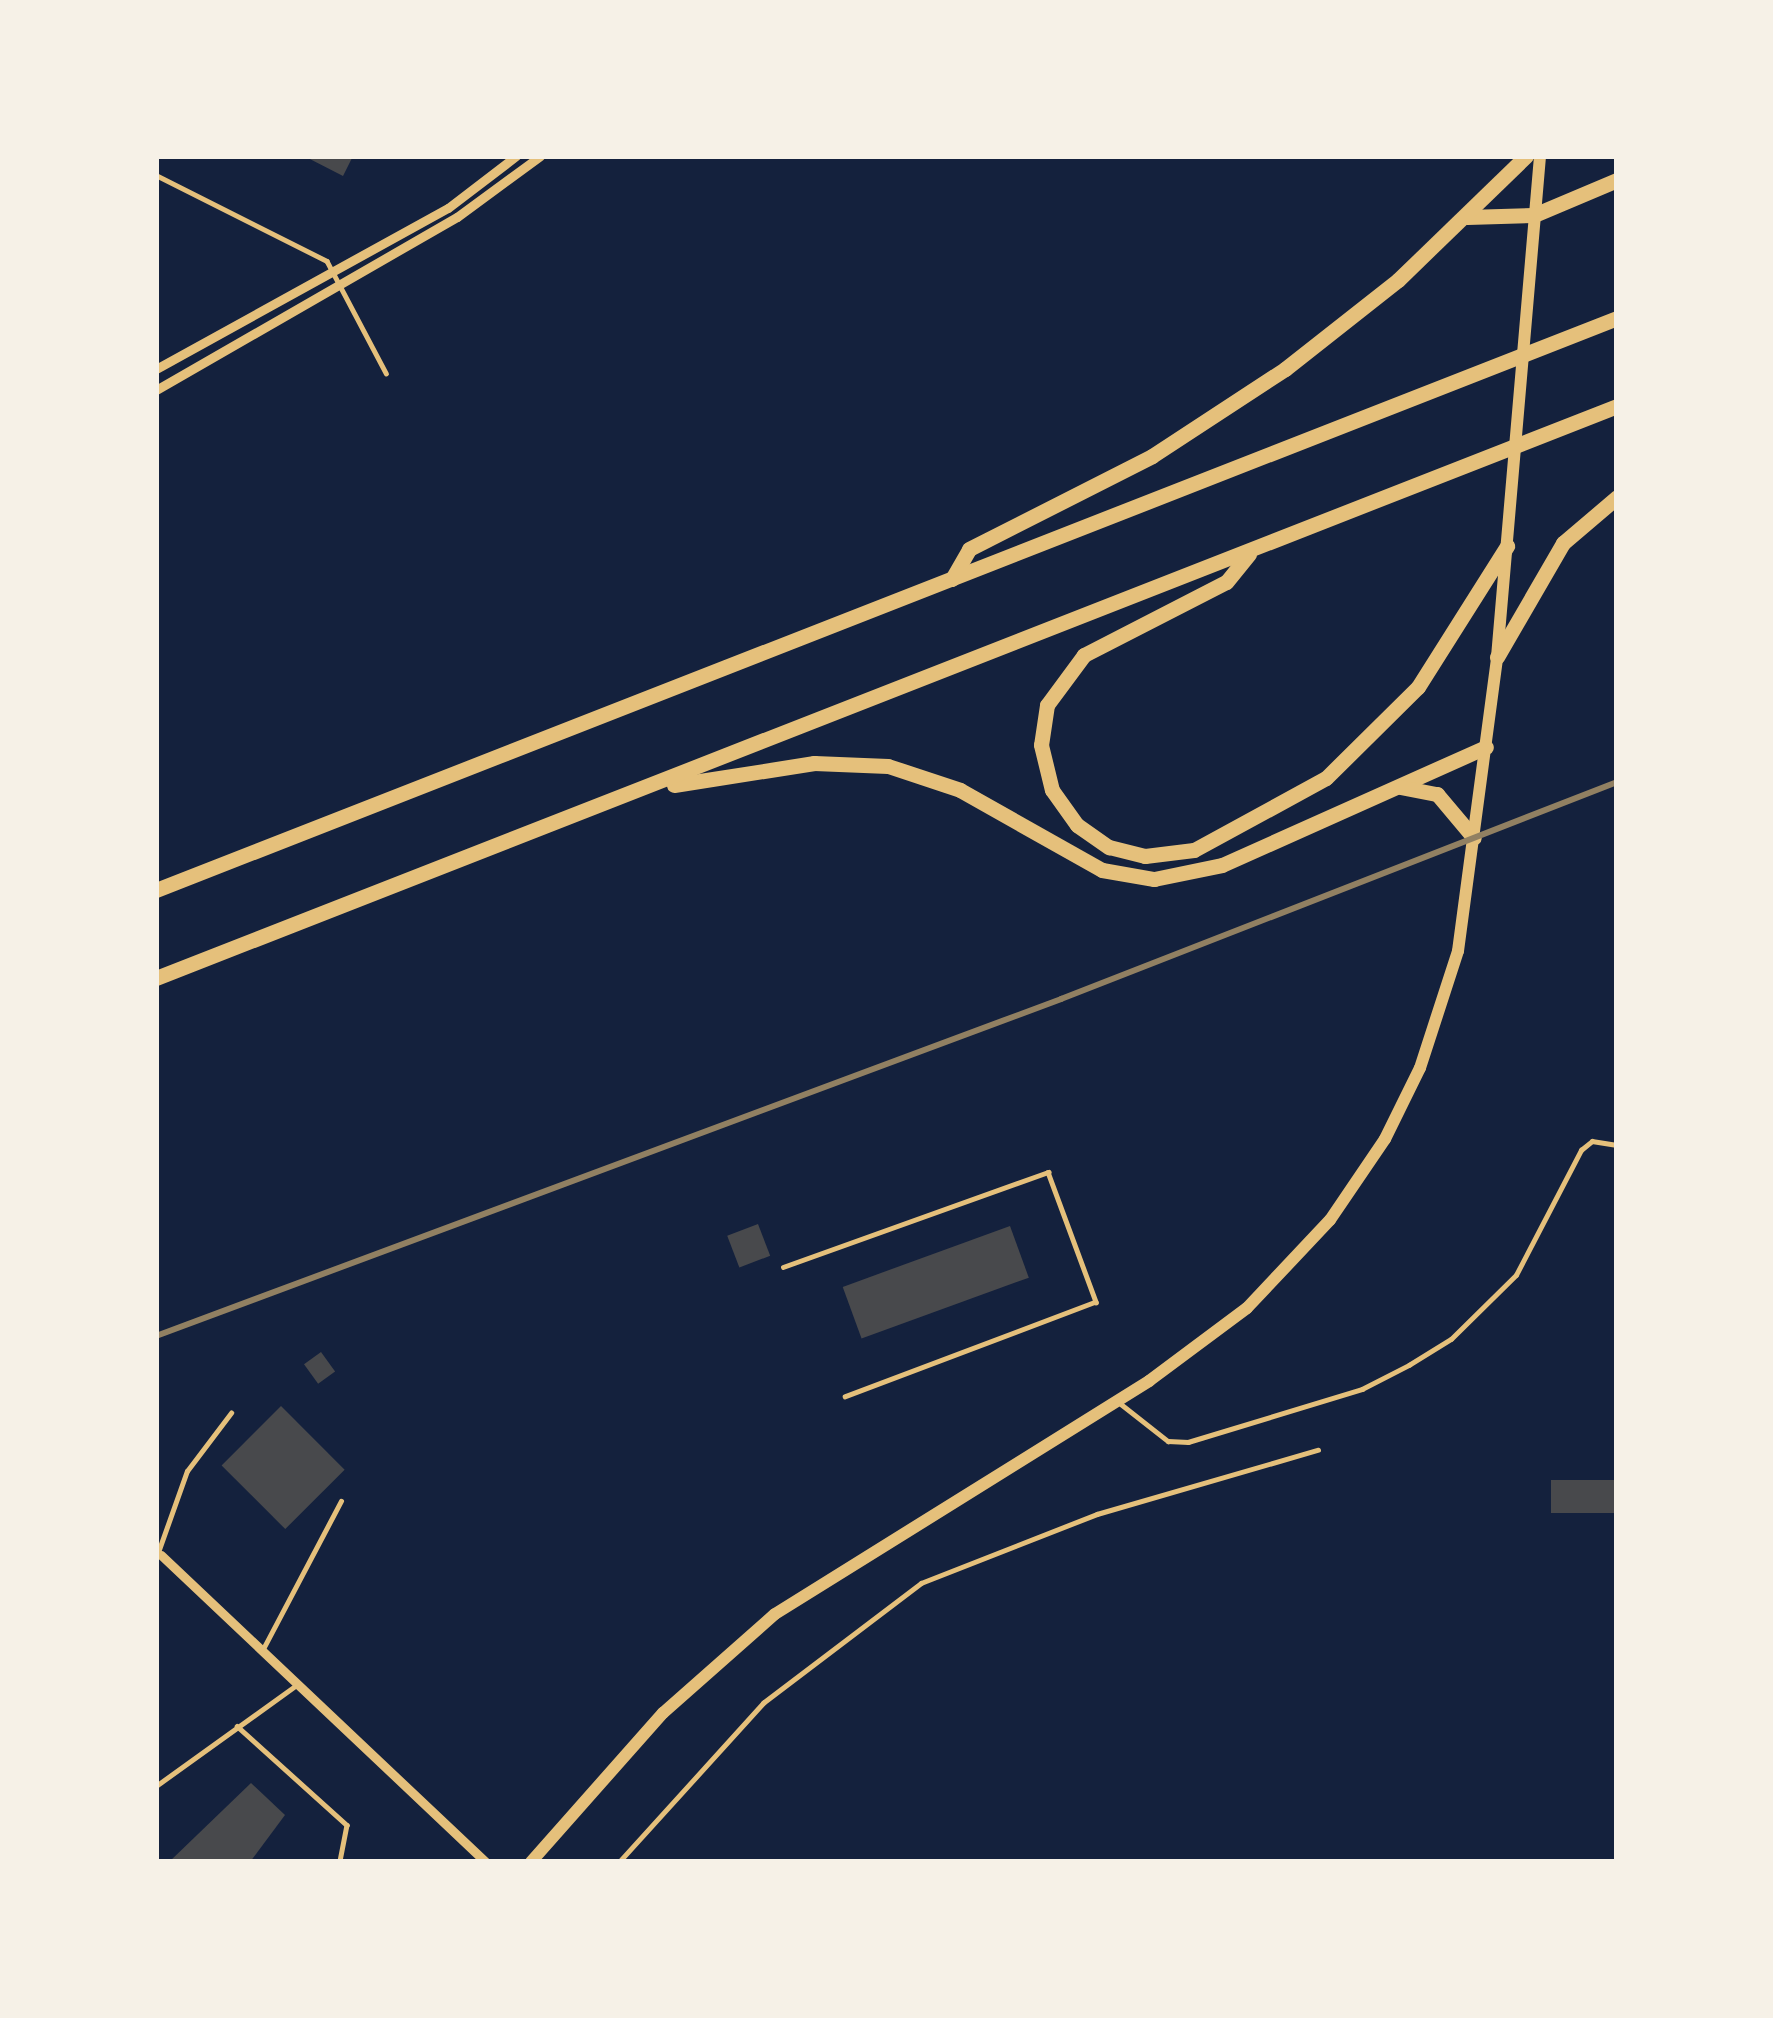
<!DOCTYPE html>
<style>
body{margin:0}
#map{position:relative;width:1773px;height:2018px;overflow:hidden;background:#14213d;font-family:Figtree,sans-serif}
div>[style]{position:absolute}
.building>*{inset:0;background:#48494c;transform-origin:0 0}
.service>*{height:4.5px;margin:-2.25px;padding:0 2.25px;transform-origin:2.25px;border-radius:2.25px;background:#e5c07b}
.minor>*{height:9px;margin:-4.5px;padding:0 4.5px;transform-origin:4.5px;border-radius:4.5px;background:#e5c07b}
.secondary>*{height:12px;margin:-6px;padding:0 6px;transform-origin:6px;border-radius:6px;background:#e5c07b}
.motorway>*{height:15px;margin:-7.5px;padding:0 7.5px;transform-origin:7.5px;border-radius:7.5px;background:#e5c07b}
.rail>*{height:6px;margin:-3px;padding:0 3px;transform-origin:3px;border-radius:3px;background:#918062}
span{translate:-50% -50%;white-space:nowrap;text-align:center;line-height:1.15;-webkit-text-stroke:9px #f6f1e7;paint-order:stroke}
.frame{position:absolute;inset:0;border:159px solid #f6f1e7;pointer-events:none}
</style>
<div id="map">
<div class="building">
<i style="clip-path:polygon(304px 156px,353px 156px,343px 176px)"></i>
<i style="left:758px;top:1224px;width:34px;height:33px;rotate:69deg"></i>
<i style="left:1010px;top:1226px;width:55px;height:178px;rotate:70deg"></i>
<i style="left:321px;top:1352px;width:24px;height:21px;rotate:54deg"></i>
<i style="left:281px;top:1406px;width:90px;height:84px;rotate:45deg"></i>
<i style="left:1617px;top:1480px;width:33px;height:66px;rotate:90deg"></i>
<i style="clip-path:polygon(251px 1783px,285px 1815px,250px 1862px,169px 1862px)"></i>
</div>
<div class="service">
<i style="left:156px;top:175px;width:191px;rotate:26.7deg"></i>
<i style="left:327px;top:261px;width:127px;rotate:62.2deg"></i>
<i style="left:783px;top:1267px;width:282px;rotate:-19.7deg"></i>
<i style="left:1048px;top:1172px;width:139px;rotate:69.7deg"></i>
<i style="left:1096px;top:1302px;width:268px;rotate:159.3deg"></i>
<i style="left:1121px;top:1404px;width:60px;rotate:38.2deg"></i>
<i style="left:1168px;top:1441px;width:20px;rotate:3deg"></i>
<i style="left:1188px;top:1442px;width:182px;rotate:-16.9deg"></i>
<i style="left:1362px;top:1389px;width:53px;rotate:-27.1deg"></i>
<i style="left:1409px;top:1365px;width:49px;rotate:-31.8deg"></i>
<i style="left:1451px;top:1339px;width:91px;rotate:-44.6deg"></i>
<i style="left:1516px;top:1275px;width:141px;rotate:-62.5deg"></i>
<i style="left:1581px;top:1150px;width:14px;rotate:-39deg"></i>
<i style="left:1592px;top:1141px;width:25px;rotate:9deg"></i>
<i style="left:156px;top:1558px;width:92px;rotate:-70.4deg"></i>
<i style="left:187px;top:1471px;width:73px;rotate:-52.8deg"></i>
<i style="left:263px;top:1649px;width:167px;rotate:-62.2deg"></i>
<i style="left:237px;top:1726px;width:148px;rotate:42deg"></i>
<i style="left:347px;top:1825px;width:38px;rotate:101deg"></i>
<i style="left:156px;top:1786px;width:175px;rotate:-35.7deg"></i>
<i style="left:619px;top:1862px;width:215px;rotate:-47.8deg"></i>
<i style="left:763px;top:1703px;width:198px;rotate:-37.2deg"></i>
<i style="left:921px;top:1583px;width:189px;rotate:-21.4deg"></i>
<i style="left:1097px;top:1514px;width:230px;rotate:-16.2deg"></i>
</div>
<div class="minor">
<i style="left:156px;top:369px;width:333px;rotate:-28.9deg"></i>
<i style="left:448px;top:208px;width:86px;rotate:-37.4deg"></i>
<i style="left:156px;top:390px;width:347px;rotate:-29.9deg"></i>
<i style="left:457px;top:217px;width:103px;rotate:-36.3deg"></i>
<i style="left:161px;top:1555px;width:447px;rotate:43.4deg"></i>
</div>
<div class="secondary">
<i style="left:531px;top:1862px;width:199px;rotate:-48.5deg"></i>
<i style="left:663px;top:1713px;width:149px;rotate:-41.5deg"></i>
<i style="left:775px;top:1614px;width:441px;rotate:-31.9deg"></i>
<i style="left:1149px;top:1381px;width:122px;rotate:-36.7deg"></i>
<i style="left:1247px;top:1308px;width:121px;rotate:-46.7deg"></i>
<i style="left:1330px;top:1220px;width:98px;rotate:-55.8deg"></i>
<i style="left:1385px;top:1139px;width:79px;rotate:-63.8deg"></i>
<i style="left:1420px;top:1068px;width:123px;rotate:-72deg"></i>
<i style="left:1458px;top:951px;width:297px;rotate:-82.4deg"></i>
<i style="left:1497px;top:657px;width:503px;rotate:-85.09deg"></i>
</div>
<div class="motorway">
<i style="left:1467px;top:217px;width:67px;rotate:-1.7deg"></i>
<i style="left:1534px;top:215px;width:90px;rotate:-22.9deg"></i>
<i style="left:1249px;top:554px;width:36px;rotate:129deg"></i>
<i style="left:1226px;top:582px;width:160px;rotate:152.8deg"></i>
<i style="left:1084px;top:655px;width:62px;rotate:126.5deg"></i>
<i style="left:1047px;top:705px;width:40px;rotate:98.5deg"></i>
<i style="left:1041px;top:745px;width:46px;rotate:76.3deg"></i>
<i style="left:1052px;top:790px;width:43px;rotate:54.5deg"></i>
<i style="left:1077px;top:825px;width:39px;rotate:35deg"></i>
<i style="left:1109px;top:847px;width:37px;rotate:14deg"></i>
<i style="left:1145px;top:856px;width:49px;rotate:-7deg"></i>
<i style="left:1194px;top:850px;width:150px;rotate:-28.6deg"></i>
<i style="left:1326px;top:778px;width:129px;rotate:-44.7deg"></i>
<i style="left:1418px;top:687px;width:167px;rotate:-57.7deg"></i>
<i style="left:952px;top:579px;width:34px;rotate:-60deg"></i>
<i style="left:969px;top:549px;width:205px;rotate:-26.9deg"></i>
<i style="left:1152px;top:456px;width:159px;rotate:-33.2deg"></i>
<i style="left:1285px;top:369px;width:144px;rotate:-38.2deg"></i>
<i style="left:1398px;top:280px;width:178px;rotate:-44.1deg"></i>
<i style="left:1497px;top:657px;width:132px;rotate:-59.9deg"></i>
<i style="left:1563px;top:543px;width:71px;rotate:-40.4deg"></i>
<i style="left:674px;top:785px;width:142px;rotate:-8.9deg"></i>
<i style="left:814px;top:763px;width:74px;rotate:2.3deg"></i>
<i style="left:888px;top:766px;width:76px;rotate:18.4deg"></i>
<i style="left:960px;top:790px;width:163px;rotate:29.4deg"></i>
<i style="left:1102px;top:870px;width:53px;rotate:9.8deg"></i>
<i style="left:1154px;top:879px;width:69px;rotate:-11.6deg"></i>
<i style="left:1222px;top:865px;width:289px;rotate:-24.1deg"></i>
<i style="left:1400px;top:787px;width:38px;rotate:11deg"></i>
<i style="left:1437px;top:794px;width:57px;rotate:49.9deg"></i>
<i style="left:156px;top:890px;width:1569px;rotate:-21.38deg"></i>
<i style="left:156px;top:978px;width:1569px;rotate:-21.38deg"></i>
</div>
<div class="rail">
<i style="left:156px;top:1336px;width:966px;rotate:-20.42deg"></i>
<i style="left:1061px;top:999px;width:597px;rotate:-21.32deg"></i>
</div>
<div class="frame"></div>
</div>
